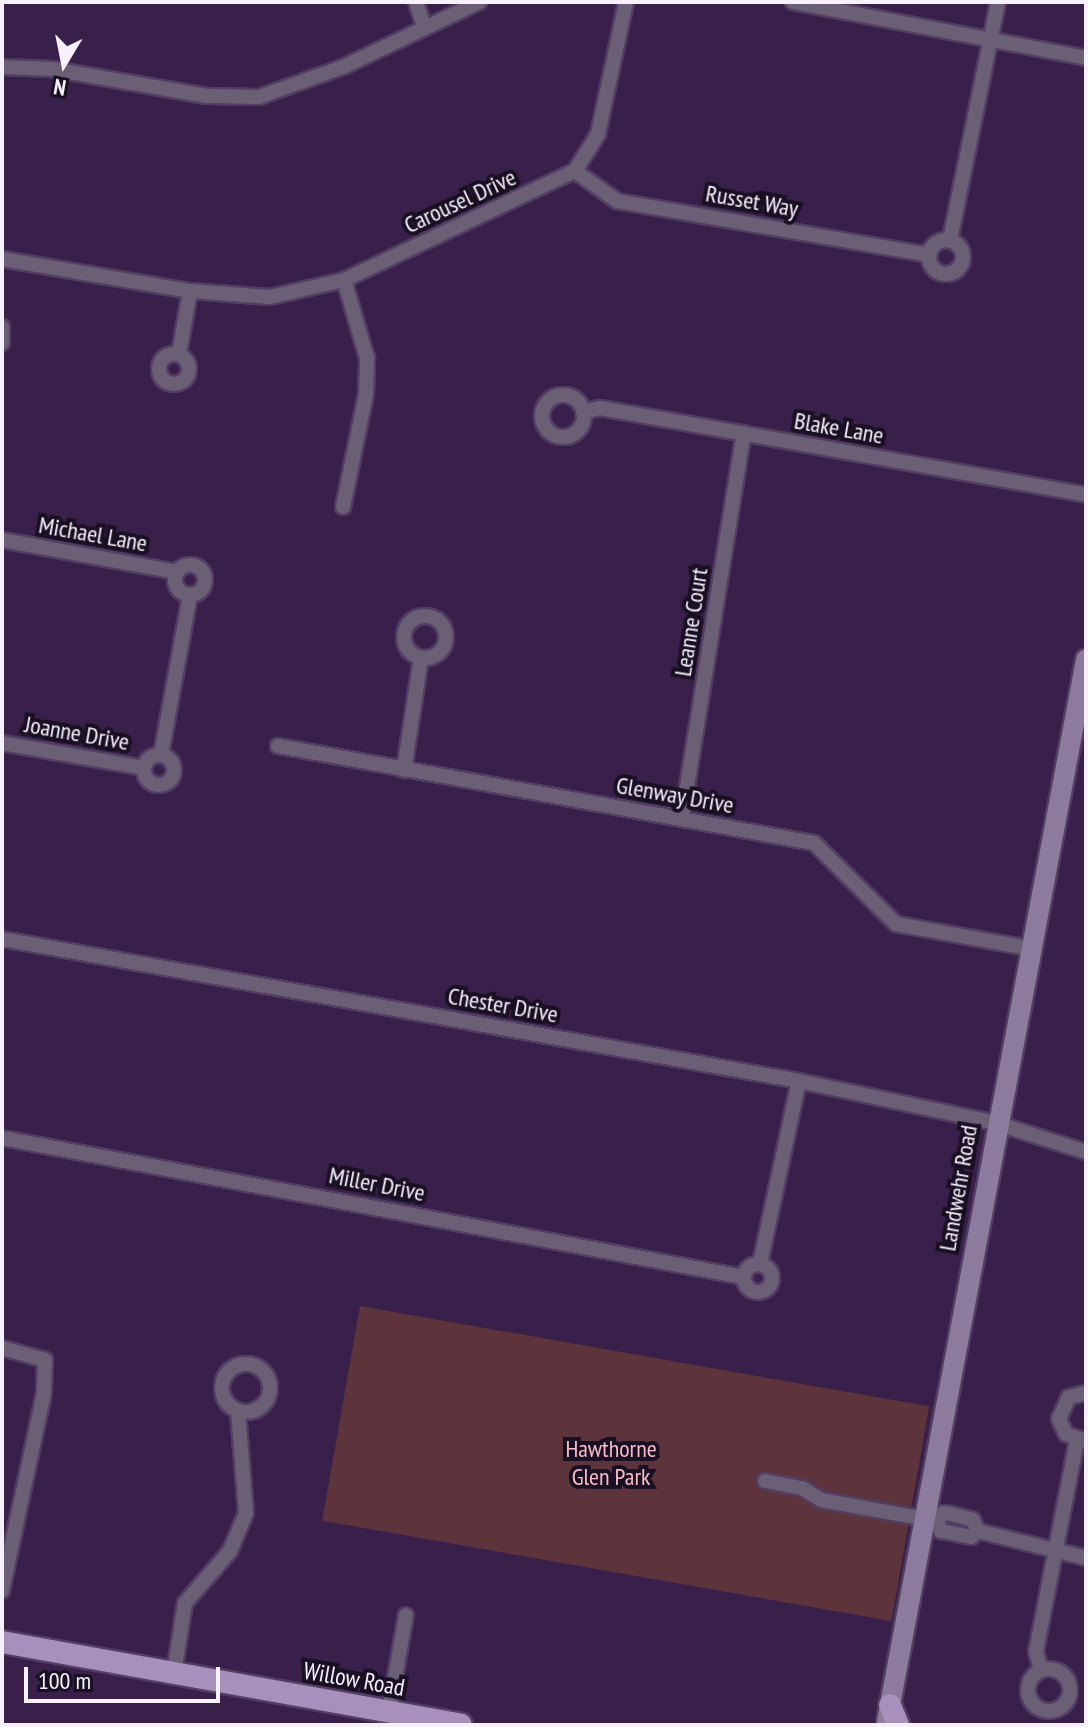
<!DOCTYPE html>
<style>
body{margin:0}
#map{position:relative;width:1088px;height:1727px;overflow:hidden;background:#38204a;font-family:"PT Sans Narrow",sans-serif}
div>[style]{position:absolute}
.green>*{inset:0;background:#5d343c;transform-origin:0 0}
.roads{filter:drop-shadow(2px 0 #533d63) drop-shadow(-2px 0 #533d63) drop-shadow(0 2px #533d63) drop-shadow(0 -2px #533d63)}
.street>*{height:14px;margin:-7px;padding:0 7px;transform-origin:7px;border-radius:7px;background:#6a5f74}
.street>.ring{margin:-7px;padding:0;box-sizing:content-box;background:none;border:14px solid #6a5f74;border-radius:50%}
.secondary>*{height:20px;margin:-10px;padding:0 10px;transform-origin:10px;border-radius:10px;background:#8c7b9c}
.primary>*{height:22px;margin:-11px;padding:0 11px;transform-origin:11px;border-radius:11px;background:#a790bb}
span{translate:-50% -50%;white-space:nowrap;text-align:center;line-height:1.15;-webkit-text-stroke:8px #1a1023;paint-order:stroke}
.street-label{font-size:24px;color:#f6f1fc}
.park-label{font-size:24px;color:#fabcc6}
.frame{position:absolute;inset:0;border:4px solid #f6f1fc;pointer-events:none}
.north{position:absolute;left:24px;top:24px;width:80px;height:80px;-webkit-text-stroke:6px #1a1023;paint-order:stroke;rotate:190deg;font-size:22px;font-weight:700;line-height:32px;text-align:center;color:#f6f1fc}
.north::after{content:'';display:block;margin:auto;width:28px;height:36px;background:#f6f1fc;clip-path:polygon(50% 0,100% 100%,50% 72%,0 100%)}
.scale{position:absolute;left:24px;top:1667px;width:196px;height:36px;box-sizing:border-box;border:4px solid #f6f1fc;border-top:0;padding-left:10px;font-size:24px;line-height:28px;white-space:nowrap;color:#f6f1fc;-webkit-text-stroke:6px #1a1023;paint-order:stroke}
</style>
<div id="map">
<div class="green">
<i style="left:360px;top:1306px;width:578px;height:218px;rotate:10deg"></i>
</div>
<div class="roads">
<div class="street">
<i style="left:416px;top:2px;width:25px;rotate:72deg"></i>
<i style="left:793px;top:2px;width:298px;rotate:10.8deg"></i>
<i style="left:2px;top:67px;width:50px;rotate:2.3deg"></i>
<i style="left:52px;top:69px;width:157px;rotate:9.9deg"></i>
<i style="left:207px;top:96px;width:52px;rotate:1.1deg"></i>
<i style="left:259px;top:97px;width:89px;rotate:-19.7deg"></i>
<i style="left:343px;top:67px;width:151px;rotate:-25.5deg"></i>
<i style="left:575px;top:171px;width:52px;rotate:35.5deg"></i>
<i style="left:617px;top:201px;width:317px;rotate:9.8deg"></i>
<i style="left:950px;top:240px;width:243px;rotate:-78.6deg"></i>
<i class="ring" style="left:929px;top:240px;width:20px;height:20px"></i>
<i style="left:2px;top:259px;width:191px;rotate:9.7deg"></i>
<i style="left:190px;top:291px;width:80px;rotate:4.3deg"></i>
<i style="left:270px;top:297px;width:76px;rotate:-12.9deg"></i>
<i style="left:344px;top:280px;width:255px;rotate:-25.3deg"></i>
<i style="left:575px;top:171px;width:44px;rotate:-58.1deg"></i>
<i style="left:598px;top:134px;width:135px;rotate:-78deg"></i>
<i style="left:2px;top:327px;width:16px;rotate:90deg"></i>
<i class="ring" style="left:159px;top:354px;width:16px;height:16px"></i>
<i style="left:179px;top:354px;width:64px;rotate:-80.1deg"></i>
<i class="ring" style="left:542px;top:395px;width:28px;height:28px"></i>
<i style="left:583px;top:412px;width:17px;rotate:-13deg"></i>
<i style="left:600px;top:408px;width:494px;rotate:10.1deg"></i>
<i style="left:343px;top:507px;width:115px;rotate:-78.5deg"></i>
<i style="left:366px;top:394px;width:36px;rotate:-88deg"></i>
<i style="left:367px;top:358px;width:81px;rotate:-106.4deg"></i>
<i style="left:2px;top:540px;width:177px;rotate:10.4deg"></i>
<i class="ring" style="left:175px;top:565px;width:16px;height:16px"></i>
<i class="ring" style="left:404px;top:616px;width:28px;height:28px"></i>
<i style="left:2px;top:743px;width:144px;rotate:10deg"></i>
<i style="left:278px;top:746px;width:545px;rotate:10.26deg"></i>
<i style="left:814px;top:843px;width:115px;rotate:44.6deg"></i>
<i style="left:896px;top:924px;width:139px;rotate:10.3deg"></i>
<i style="left:161px;top:755px;width:163px;rotate:-79.7deg"></i>
<i class="ring" style="left:144px;top:755px;width:16px;height:16px"></i>
<i style="left:404px;top:770px;width:113px;rotate:-81.4deg"></i>
<i style="left:682px;top:818px;width:390px;rotate:-80.9deg"></i>
<i style="left:2px;top:939px;width:810px;rotate:10.1deg"></i>
<i style="left:799px;top:1081px;width:201px;rotate:12deg"></i>
<i style="left:996px;top:1123px;width:95px;rotate:17.9deg"></i>
<i style="left:2px;top:1138px;width:754px;rotate:10.62deg"></i>
<i class="ring" style="left:744px;top:1264px;width:14px;height:14px"></i>
<i style="left:760px;top:1264px;width:187px;rotate:-78deg"></i>
<i style="left:2px;top:1348px;width:45px;rotate:15.6deg"></i>
<i style="left:45px;top:1360px;width:33px;rotate:92deg"></i>
<i style="left:44px;top:1393px;width:202px;rotate:102deg"></i>
<i class="ring" style="left:222px;top:1364px;width:34px;height:34px"></i>
<i style="left:1086px;top:1441px;width:21px;rotate:-161deg"></i>
<i style="left:1066px;top:1434px;width:17px;rotate:-115deg"></i>
<i style="left:1059px;top:1419px;width:24px;rotate:-66deg"></i>
<i style="left:1069px;top:1397px;width:17px;rotate:-13deg"></i>
<i style="left:765px;top:1481px;width:38px;rotate:11deg"></i>
<i style="left:802px;top:1488px;width:22px;rotate:32deg"></i>
<i style="left:821px;top:1500px;width:118px;rotate:10.3deg"></i>
<i style="left:937px;top:1521px;width:11px;rotate:68deg"></i>
<i style="left:941px;top:1531px;width:31px;rotate:11deg"></i>
<i style="left:971px;top:1537px;width:9px;rotate:-41deg"></i>
<i style="left:978px;top:1531px;width:111px;rotate:14deg"></i>
<i style="left:937px;top:1521px;width:10px;rotate:-53deg"></i>
<i style="left:943px;top:1513px;width:9px;rotate:6deg"></i>
<i style="left:952px;top:1514px;width:22px;rotate:16deg"></i>
<i style="left:973px;top:1520px;width:12px;rotate:66deg"></i>
<i class="ring" style="left:1028px;top:1669px;width:28px;height:28px"></i>
<i style="left:1041px;top:1670px;width:20px;rotate:-105deg"></i>
<i style="left:1036px;top:1651px;width:215px;rotate:-79deg"></i>
<i style="left:174px;top:1673px;width:71px;rotate:-81.1deg"></i>
<i style="left:185px;top:1603px;width:69px;rotate:-49.1deg"></i>
<i style="left:230px;top:1551px;width:41px;rotate:-67.2deg"></i>
<i style="left:246px;top:1513px;width:102px;rotate:-94.5deg"></i>
<i style="left:389px;top:1712px;width:98px;rotate:-80.1deg"></i>
</div>
<div class="secondary">
<i style="left:887px;top:1721px;width:1080px;rotate:-79.38deg"></i>
</div>
<div class="primary">
<i style="left:2px;top:1642px;width:466px;rotate:10.2deg"></i>
<i style="left:890px;top:1705px;width:22px;rotate:68deg"></i>
</div>
</div>
<div class="street-label">
<span style="left:460px;top:201px;rotate:-25deg">Carousel Drive</span>
<span style="left:752px;top:201px;rotate:10deg">Russet Way</span>
<span style="left:839px;top:428px;rotate:10deg">Blake Lane</span>
<span style="left:93px;top:534px;rotate:10deg">Michael Lane</span>
<span style="left:691px;top:622px;rotate:-81deg">Leanne Court</span>
<span style="left:77px;top:733px;rotate:10deg">Joanne Drive</span>
<span style="left:675px;top:795px;rotate:10deg">Glenway Drive</span>
<span style="left:503px;top:1005px;rotate:10deg">Chester Drive</span>
<span style="left:377px;top:1184px;rotate:11deg">Miller Drive</span>
<span style="left:958px;top:1188px;rotate:-80deg">Landwehr Road</span>
<span style="left:354px;top:1679px;rotate:10deg">Willow Road</span>
</div>
<div class="park-label">
<span style="left:611px;top:1463px">Hawthorne<br>Glen Park</span>
</div>
<div class="frame"></div>
<div class="north">N</div>
<div class="scale">100 m</div>
</div>
